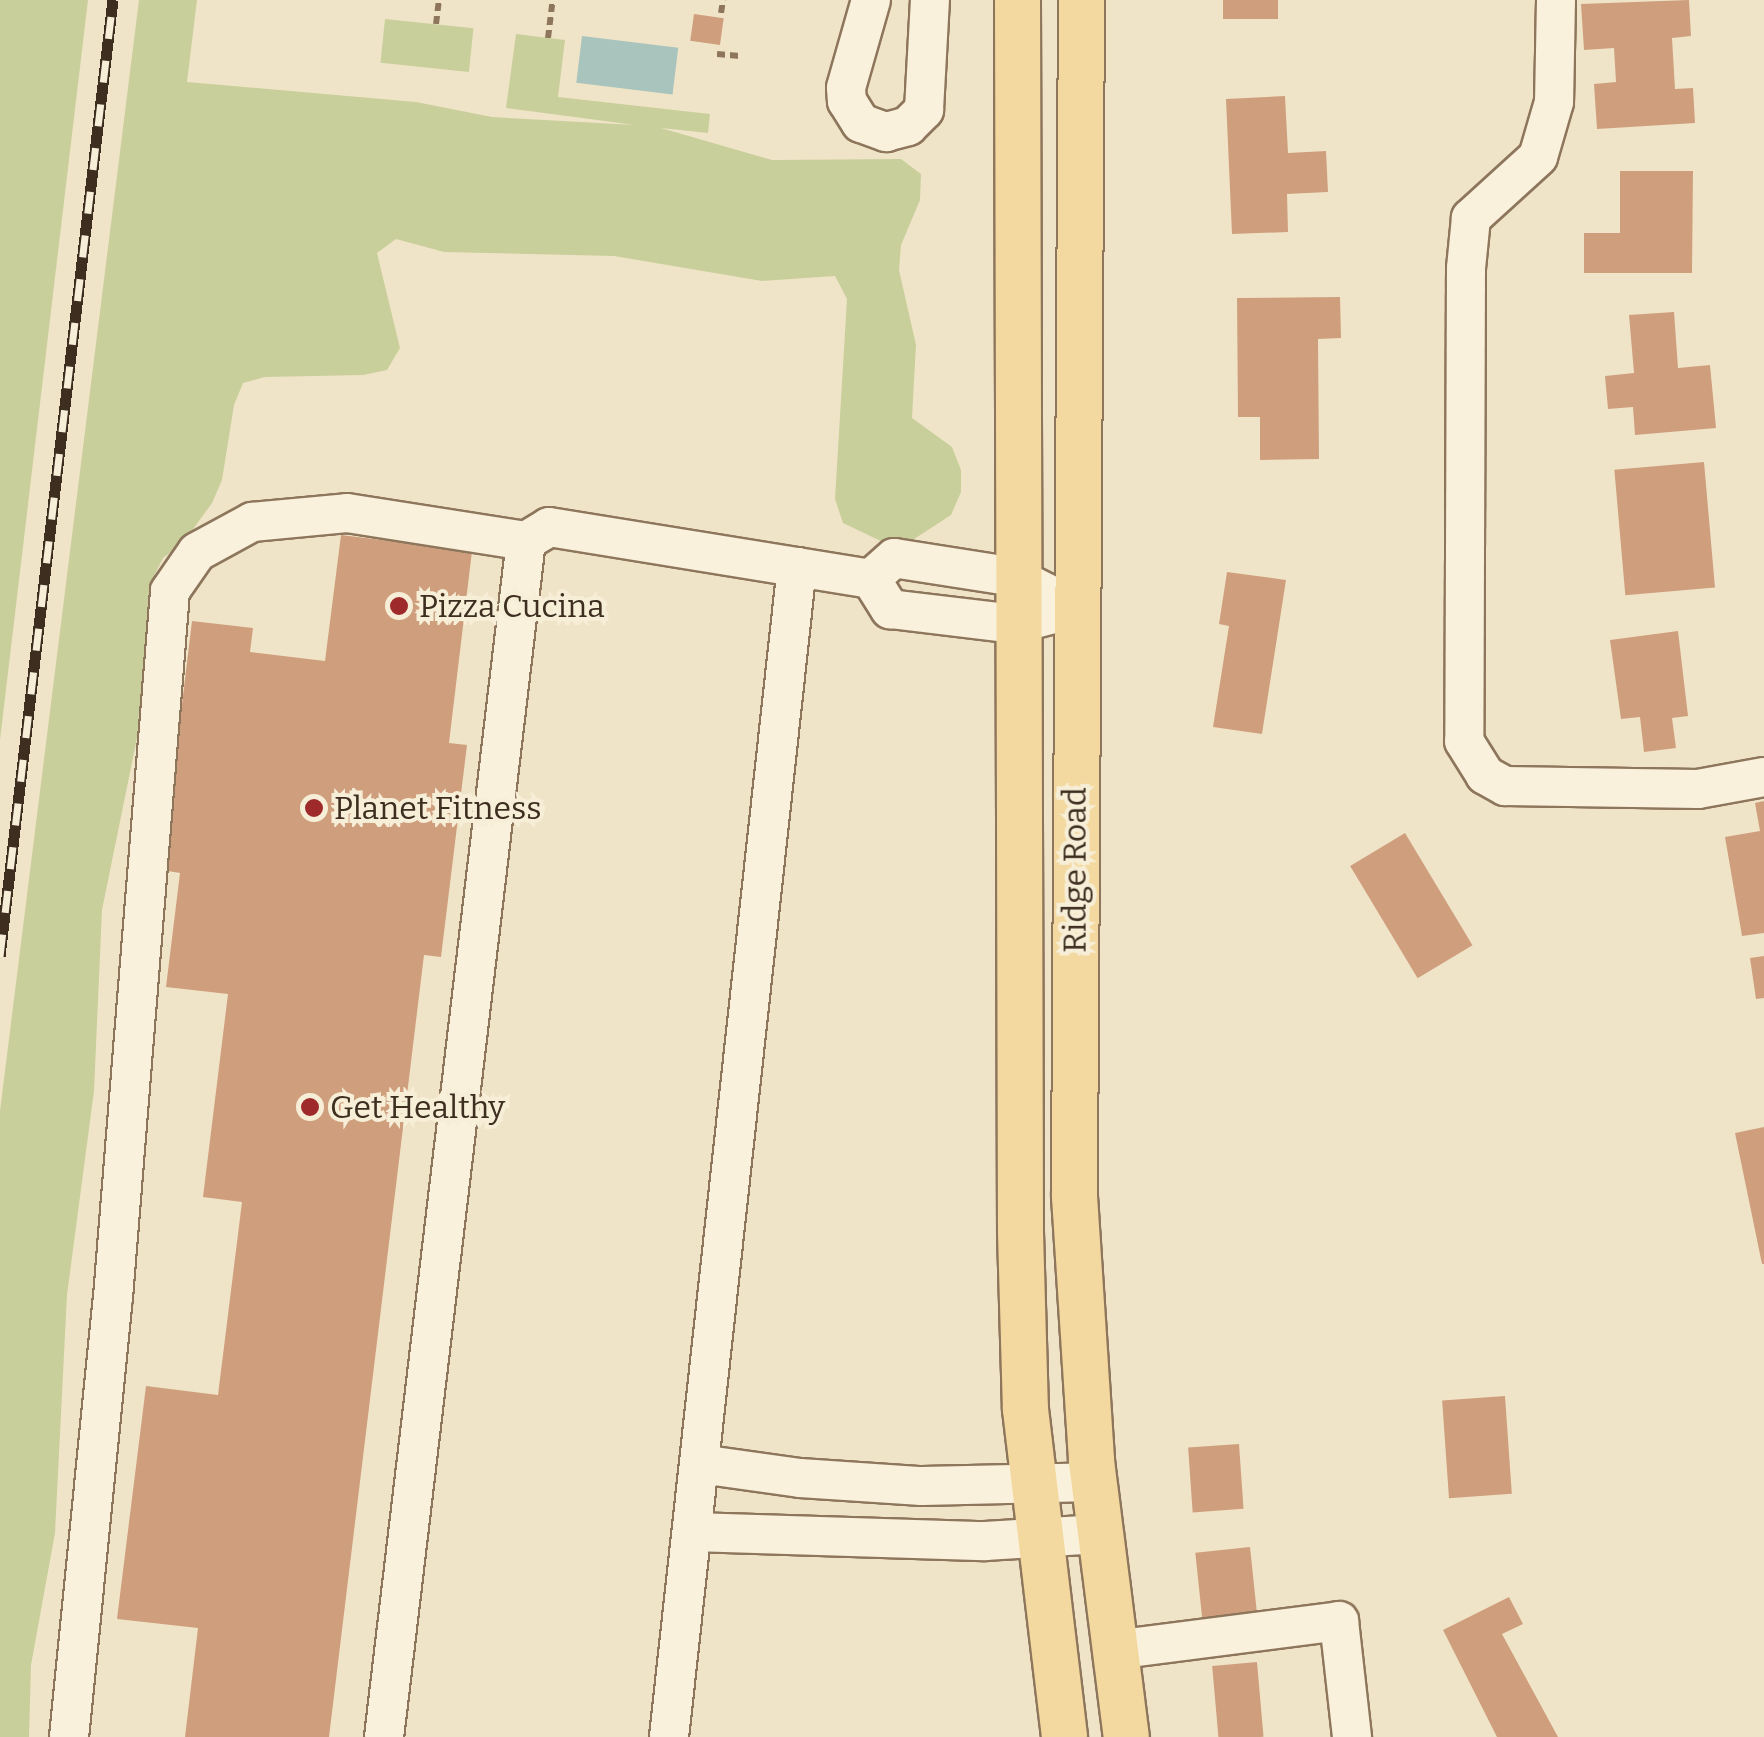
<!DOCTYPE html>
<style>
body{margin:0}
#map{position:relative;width:1764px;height:1737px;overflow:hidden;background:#f0e4c8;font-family:Bitter,serif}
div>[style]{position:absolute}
.green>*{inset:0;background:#c9cf9b;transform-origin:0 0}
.water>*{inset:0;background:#a9c4bc;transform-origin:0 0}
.building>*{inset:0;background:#cf9f7d;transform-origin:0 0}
.path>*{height:6px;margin-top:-3px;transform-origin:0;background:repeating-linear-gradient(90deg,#8d765c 0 8px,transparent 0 13px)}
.roads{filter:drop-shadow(2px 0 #8d765c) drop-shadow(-2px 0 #8d765c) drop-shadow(0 2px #8d765c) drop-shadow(0 -2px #8d765c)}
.minor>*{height:38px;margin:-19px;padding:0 19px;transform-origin:19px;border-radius:19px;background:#faf1dc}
.major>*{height:45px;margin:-22.5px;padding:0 22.5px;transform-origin:22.5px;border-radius:22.5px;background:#f3d9a0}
.rail>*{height:11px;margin-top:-5.5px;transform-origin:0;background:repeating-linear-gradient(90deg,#f7eed8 0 22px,#3d2e20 0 44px);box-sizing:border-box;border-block:2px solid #3d2e20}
.dots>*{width:28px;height:28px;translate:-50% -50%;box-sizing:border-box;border:5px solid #f7eed8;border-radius:50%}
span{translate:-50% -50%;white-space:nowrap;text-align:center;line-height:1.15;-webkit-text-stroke:8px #f7eed8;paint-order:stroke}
.poi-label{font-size:32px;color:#3d2e20}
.left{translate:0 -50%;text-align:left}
.street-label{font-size:32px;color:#3d2e20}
</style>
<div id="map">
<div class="green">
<i style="clip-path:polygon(0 0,88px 0,0 740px)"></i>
<i style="clip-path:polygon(139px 0,197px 0,187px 82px,416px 102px,492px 117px,635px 125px,506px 108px,516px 34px,565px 40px,558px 97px,710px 114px,708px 133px,661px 128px,772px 160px,901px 159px,921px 174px,920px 200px,901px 245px,899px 270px,916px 345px,912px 418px,952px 447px,961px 470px,961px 492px,951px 515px,911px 541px,887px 544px,843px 523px,835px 499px,847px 299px,835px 276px,762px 281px,614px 256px,444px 252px,396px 239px,377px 253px,400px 348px,387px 370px,363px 375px,265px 377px,243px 383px,234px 405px,222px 480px,212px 503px,183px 543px,163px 558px,151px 582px,137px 738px,102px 910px,94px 1091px,67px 1295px,55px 1533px,31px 1665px,29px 1737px,0 1737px,0 1111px)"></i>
<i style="left:385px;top:19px;width:89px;height:44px;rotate:6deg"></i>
</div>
<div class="water">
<i style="left:582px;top:36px;width:97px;height:47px;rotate:7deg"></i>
</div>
<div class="building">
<i style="left:1223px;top:0;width:55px;height:19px"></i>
<i style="clip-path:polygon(1689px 0,1691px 36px,1672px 38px,1675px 89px,1693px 88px,1695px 123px,1597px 129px,1594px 84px,1616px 82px,1614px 48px,1584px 50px,1581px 4px)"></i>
<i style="left:694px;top:14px;width:30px;height:27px;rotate:8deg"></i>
<i style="clip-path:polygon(1285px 96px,1288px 153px,1326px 151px,1328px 192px,1287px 194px,1288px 232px,1232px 234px,1226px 99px)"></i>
<i style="clip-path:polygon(1620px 171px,1693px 171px,1692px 273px,1584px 273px,1584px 233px,1620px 233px)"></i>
<i style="clip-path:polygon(1340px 297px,1341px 338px,1318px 339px,1319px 459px,1260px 460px,1260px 417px,1238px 417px,1237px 298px)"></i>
<i style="clip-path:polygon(1674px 312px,1678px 368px,1710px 365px,1716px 428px,1635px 435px,1633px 407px,1608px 409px,1605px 376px,1634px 373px,1629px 315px)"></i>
<i style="left:1704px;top:462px;width:126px;height:90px;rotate:85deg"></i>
<i style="clip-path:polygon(341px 535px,472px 551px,449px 743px,467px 745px,441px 957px,424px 955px,329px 1737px,185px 1737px,198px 1628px,117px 1619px,146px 1386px,218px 1395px,242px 1202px,203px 1197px,228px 994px,166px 987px,180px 873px,162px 870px,192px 621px,253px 628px,250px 652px,325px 661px)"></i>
<i style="clip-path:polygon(1227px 572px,1286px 580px,1262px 734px,1213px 727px,1229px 626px,1219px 624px)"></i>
<i style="clip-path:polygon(1678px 631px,1688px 716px,1672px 718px,1676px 748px,1644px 752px,1640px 717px,1621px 719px,1610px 640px)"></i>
<i style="clip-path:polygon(1764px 801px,1764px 933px,1742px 936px,1725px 837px,1760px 831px,1755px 803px)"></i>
<i style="left:1405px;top:833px;width:131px;height:64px;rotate:59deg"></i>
<i style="clip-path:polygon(1764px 956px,1764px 998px,1756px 999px,1750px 958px)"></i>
<i style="clip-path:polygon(1764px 1127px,1764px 1264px,1762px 1264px,1735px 1133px)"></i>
<i style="left:1505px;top:1396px;width:98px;height:63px;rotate:86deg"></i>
<i style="left:1239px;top:1444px;width:65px;height:51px;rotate:86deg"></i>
<i style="left:1250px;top:1547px;width:73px;height:55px;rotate:84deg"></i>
<i style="clip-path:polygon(1509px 1597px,1523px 1624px,1502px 1634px,1558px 1737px,1497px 1737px,1443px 1630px)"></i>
<i style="left:1257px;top:1662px;width:75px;height:45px;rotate:85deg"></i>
</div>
<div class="path">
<i style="left:721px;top:13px;width:13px;rotate:-81deg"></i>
<i style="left:436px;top:24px;width:24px;rotate:-83deg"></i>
<i style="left:548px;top:38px;width:38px;rotate:-83deg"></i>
<i style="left:717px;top:54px;width:23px;rotate:5deg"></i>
</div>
<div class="roads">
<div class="minor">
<i style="left:871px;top:0;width:91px;rotate:105.9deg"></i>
<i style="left:846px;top:88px;width:13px;rotate:86deg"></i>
<i style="left:847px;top:101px;width:26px;rotate:58deg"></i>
<i style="left:861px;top:123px;width:27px;rotate:20deg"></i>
<i style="left:886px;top:132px;width:23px;rotate:-15deg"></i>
<i style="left:908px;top:126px;width:23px;rotate:-45deg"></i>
<i style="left:924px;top:110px;width:110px;rotate:-86.9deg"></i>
<i style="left:1556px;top:0;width:102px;rotate:91.1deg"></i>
<i style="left:1554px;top:102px;width:57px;rotate:106.2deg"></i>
<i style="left:1538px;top:157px;width:91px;rotate:137.7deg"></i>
<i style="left:1471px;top:218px;width:50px;rotate:95.7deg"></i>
<i style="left:1466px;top:268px;width:473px;rotate:90.2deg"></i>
<i style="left:1464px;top:741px;width:40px;rotate:58deg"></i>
<i style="left:1485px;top:775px;width:23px;rotate:29deg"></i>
<i style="left:1505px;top:786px;width:193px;rotate:0.9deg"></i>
<i style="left:1698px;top:789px;width:67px;rotate:-10.3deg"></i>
<i style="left:700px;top:1464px;width:101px;rotate:8deg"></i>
<i style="left:800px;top:1478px;width:122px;rotate:3.8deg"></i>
<i style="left:922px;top:1486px;width:171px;rotate:-1.3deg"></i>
<i style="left:693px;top:1532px;width:292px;rotate:1.8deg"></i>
<i style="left:985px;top:1541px;width:115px;rotate:-3.5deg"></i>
<i style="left:1114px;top:1650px;width:227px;rotate:-7.3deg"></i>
<i style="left:1339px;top:1621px;width:117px;rotate:83.6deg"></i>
<i style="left:69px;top:1737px;width:442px;rotate:-84.3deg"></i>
<i style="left:113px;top:1297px;width:708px;rotate:-85.38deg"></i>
<i style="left:170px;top:591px;width:47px;rotate:-55.3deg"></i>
<i style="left:197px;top:552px;width:63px;rotate:-28.6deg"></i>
<i style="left:252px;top:522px;width:95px;rotate:-5.4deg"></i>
<i style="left:347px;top:513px;width:181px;rotate:8.9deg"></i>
<i style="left:384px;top:1737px;width:1204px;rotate:-83.23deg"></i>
<i style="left:526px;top:541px;width:27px;rotate:-31deg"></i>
<i style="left:549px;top:527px;width:251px;rotate:9.2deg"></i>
<i style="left:669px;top:1737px;width:1177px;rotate:-83.76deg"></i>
<i style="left:797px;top:567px;width:75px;rotate:9.2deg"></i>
<i style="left:871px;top:579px;width:36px;rotate:58deg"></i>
<i style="left:890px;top:609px;width:127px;rotate:6.8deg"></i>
<i style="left:1016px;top:624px;width:62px;rotate:-14.9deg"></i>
<i style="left:1076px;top:608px;width:68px;rotate:-153.1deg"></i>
<i style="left:1015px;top:577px;width:122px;rotate:-171.1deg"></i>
<i style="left:894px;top:558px;width:31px;rotate:138deg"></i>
</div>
<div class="major">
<i style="left:1017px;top:0;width:1232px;rotate:89.86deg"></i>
<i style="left:1020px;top:1232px;width:177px;rotate:88.4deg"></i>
<i style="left:1025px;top:1409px;width:330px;rotate:83.2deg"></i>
<i style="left:1081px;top:0;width:1196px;rotate:90.34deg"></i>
<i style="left:1074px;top:1196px;width:266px;rotate:86.3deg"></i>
<i style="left:1091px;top:1461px;width:278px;rotate:82.8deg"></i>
</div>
</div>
<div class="rail">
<i style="left:0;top:956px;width:963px;rotate:-83.26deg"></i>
</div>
<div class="dots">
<i style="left:399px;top:606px;background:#9e2a2b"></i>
<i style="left:314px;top:808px;background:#9e2a2b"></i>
<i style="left:310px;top:1107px;background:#9e2a2b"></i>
</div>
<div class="poi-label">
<span class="left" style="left:419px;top:606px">Pizza Cucina</span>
<span class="left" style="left:334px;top:808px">Planet Fitness</span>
<span class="left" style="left:330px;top:1107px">Get Healthy</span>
</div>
<div class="street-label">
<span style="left:1075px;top:870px;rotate:-90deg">Ridge Road</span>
</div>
</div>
